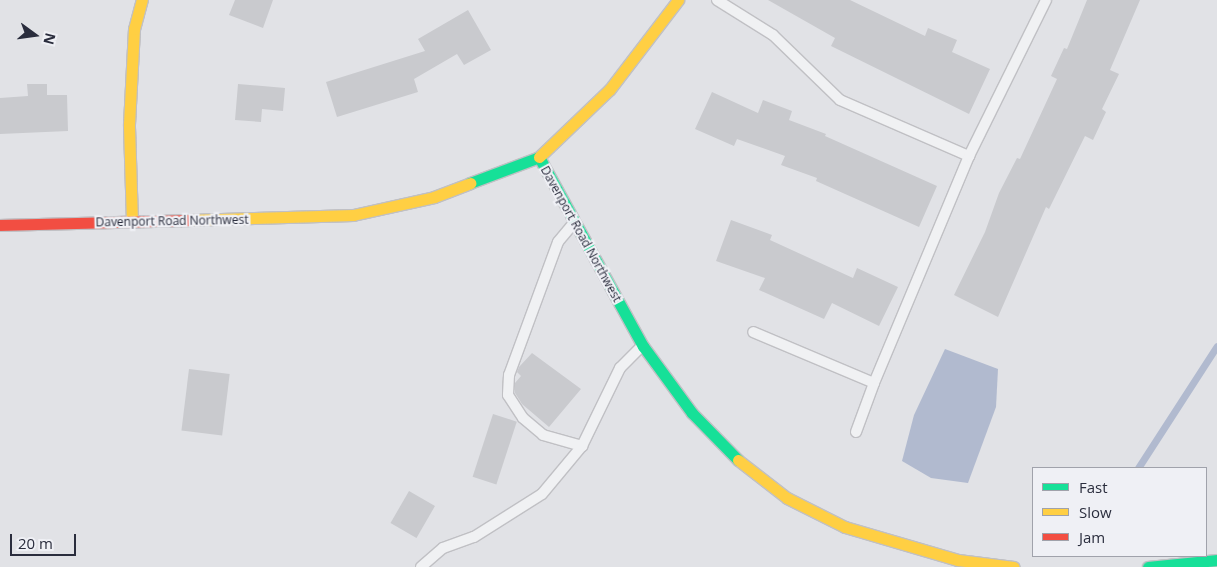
<!DOCTYPE html>
<style>
body{margin:0}
#map{position:relative;width:1217px;height:567px;overflow:hidden;background:#e1e2e6;font-family:"Open Sans",sans-serif}
div>[style]{position:absolute}
.water>*{inset:0;background:#b1bacf}
.stream>*{height:7px;margin:-3.5px;padding:0 3.5px;transform-origin:3.5px;border-radius:3.5px;background:#b1bacf}
.building>*{inset:0;background:#c9cace;transform-origin:0 0}
.roads{filter:drop-shadow(1px 0 #c0c0c4) drop-shadow(-1px 0 #c0c0c4) drop-shadow(0 1px #c0c0c4) drop-shadow(0 -1px #c0c0c4)}
.lane>*{height:10px;margin:-5px;padding:0 5px;transform-origin:5px;border-radius:5px;background:#f0f1f3}
.fast>*{height:11px;margin:-5.5px;padding:0 5.5px;transform-origin:5.5px;border-radius:5.5px;background:#16e098}
.slow>*{height:11px;margin:-5.5px;padding:0 5.5px;transform-origin:5.5px;border-radius:5.5px;background:#ffcf43}
.jam>*{height:11px;margin:-5.5px;padding:0 5.5px;transform-origin:5.5px;border-radius:5.5px;background:#f24e42}
span{translate:-50% -50%;white-space:nowrap;text-align:center;line-height:1.15;-webkit-text-stroke:4.5px #eff0f5;paint-order:stroke}
.street-label{font-size:12px;color:#2a2d3d}
.legend{position:absolute;left:1032px;top:467px;width:175px;height:90px;box-sizing:border-box;background:#eff0f5;border:1px solid #a0a2ab;margin:0;padding:6px 9px;list-style:none;font-size:15px;color:#2a2d3d}
.legend li{display:flex;align-items:center;gap:10px;height:25px}
.legend b{width:25px;border:1px solid #a0a2ab}
.north{position:absolute;left:10px;top:10px;width:50px;height:50px;-webkit-text-stroke:4px #eff0f5;paint-order:stroke;rotate:104deg;font-size:14px;font-weight:700;line-height:20px;text-align:center;color:#2a2d3d}
.north::after{content:'';display:block;margin:auto;width:18px;height:22px;background:#2a2d3d;clip-path:polygon(50% 0,100% 100%,50% 72%,0 100%)}
.scale{position:absolute;left:10px;top:534px;width:66px;height:22px;box-sizing:border-box;border:2px solid #2a2d3d;border-top:0;padding-left:6px;font-size:15px;line-height:18px;white-space:nowrap;color:#2a2d3d;-webkit-text-stroke:4px #eff0f5;paint-order:stroke}
</style>
<div id="map">
<div class="water">
<i style="clip-path:polygon(945px 349px,998px 369px,996px 407px,968px 483px,931px 478px,902px 461px,914px 415px)"></i>
</div>
<div class="stream">
<i style="left:1138px;top:468px;width:145px;rotate:-57.1deg"></i>
</div>
<div class="building">
<i style="clip-path:polygon(235px 0,273px 0,263px 28px,229px 15px)"></i>
<i style="clip-path:polygon(768px 0,850px 0,925px 36px,928px 28px,957px 40px,952px 52px,990px 69px,969px 114px,831px 46px,835px 38px)"></i>
<i style="clip-path:polygon(1087px 0,1140px 0,1110px 70px,1119px 74px,1102px 109px,1106px 112px,1093px 140px,1085px 136px,1049px 209px,1046px 207px,998px 317px,954px 295px,985px 232px,999px 193px,1017px 158px,1020px 159px,1057px 79px,1051px 76px,1064px 48px,1067px 49px)"></i>
<i style="clip-path:polygon(468px 10px,491px 50px,464px 65px,457px 54px,414px 79px,418px 92px,337px 117px,326px 82px,425px 51px,418px 39px)"></i>
<i style="clip-path:polygon(27px 84px,47px 84px,47px 95px,67px 95px,68px 131px,0 134px,0 98px,28px 96px)"></i>
<i style="clip-path:polygon(238px 84px,285px 88px,283px 111px,262px 109px,261px 122px,235px 120px)"></i>
<i style="clip-path:polygon(712px 92px,758px 113px,763px 100px,792px 111px,789px 120px,826px 134px,825px 136px,937px 186px,919px 227px,816px 181px,817px 178px,781px 165px,785px 156px,737px 139px,734px 146px,695px 129px)"></i>
<i style="clip-path:polygon(731px 220px,772px 235px,770px 240px,853px 278px,857px 268px,898px 287px,879px 326px,832px 303px,824px 319px,759px 290px,765px 278px,716px 261px)"></i>
<i style="clip-path:polygon(532px 353px,581px 389px,549px 427px,522px 404px,515px 393px,515px 383px,521px 376px,517px 372px,519px 367px)"></i>
<i style="left:189px;top:369px;width:41px;height:62px;rotate:7deg"></i>
<i style="left:493px;top:414px;width:25px;height:66px;rotate:18deg"></i>
<i style="left:409px;top:491px;width:30px;height:37px;rotate:30deg"></i>
</div>
<div class="roads">
<div class="lane">
<i style="left:717px;top:0;width:66px;rotate:32deg"></i>
<i style="left:773px;top:35px;width:93px;rotate:44.1deg"></i>
<i style="left:840px;top:100px;width:141px;rotate:23.5deg"></i>
<i style="left:969px;top:156px;width:246px;rotate:112.7deg"></i>
<i style="left:874px;top:383px;width:131px;rotate:-157.1deg"></i>
<i style="left:969px;top:156px;width:174px;rotate:-63.7deg"></i>
<i style="left:573px;top:224px;width:23px;rotate:130deg"></i>
<i style="left:558px;top:242px;width:142px;rotate:110.2deg"></i>
<i style="left:509px;top:375px;width:20px;rotate:93deg"></i>
<i style="left:508px;top:395px;width:27px;rotate:57deg"></i>
<i style="left:523px;top:418px;width:26px;rotate:40deg"></i>
<i style="left:543px;top:435px;width:41px;rotate:15.8deg"></i>
<i style="left:582px;top:446px;width:87px;rotate:-64deg"></i>
<i style="left:620px;top:368px;width:31px;rotate:-45deg"></i>
<i style="left:856px;top:432px;width:52px;rotate:-69.8deg"></i>
<i style="left:421px;top:567px;width:29px;rotate:-41deg"></i>
<i style="left:443px;top:548px;width:33px;rotate:-20deg"></i>
<i style="left:474px;top:537px;width:80px;rotate:-32.3deg"></i>
<i style="left:542px;top:494px;width:62px;rotate:-50.2deg"></i>
</div>
<div class="fast">
<i style="left:470px;top:183px;width:74px;rotate:-20.6deg"></i>
<i style="left:539px;top:157px;width:216px;rotate:61.2deg"></i>
<i style="left:643px;top:346px;width:83px;rotate:53.8deg"></i>
<i style="left:692px;top:413px;width:66px;rotate:45.6deg"></i>
<i style="left:1148px;top:567px;width:69px;rotate:-5.8deg"></i>
</div>
<div class="slow">
<i style="left:539px;top:157px;width:98px;rotate:-43.8deg"></i>
<i style="left:610px;top:89px;width:112px;rotate:-52.6deg"></i>
<i style="left:188px;top:220px;width:165px;rotate:-1.7deg"></i>
<i style="left:353px;top:215px;width:83px;rotate:-12.5deg"></i>
<i style="left:434px;top:197px;width:39px;rotate:-21deg"></i>
<i style="left:132px;top:222px;width:98px;rotate:-91.8deg"></i>
<i style="left:129px;top:124px;width:95px;rotate:-87deg"></i>
<i style="left:134px;top:29px;width:30px;rotate:-75deg"></i>
<i style="left:738px;top:460px;width:62px;rotate:37.8deg"></i>
<i style="left:787px;top:498px;width:65px;rotate:26.6deg"></i>
<i style="left:845px;top:527px;width:118px;rotate:16.3deg"></i>
<i style="left:958px;top:560px;width:56px;rotate:7.1deg"></i>
</div>
<div class="jam">
<i style="left:0;top:225px;width:188px;rotate:-1.5deg"></i>
</div>
</div>
<div class="street-label">
<span style="left:172px;top:221px;rotate:-1deg">Davenport Road Northwest</span>
<span style="left:581px;top:234px;rotate:61deg">Davenport Road Northwest</span>
</div>
<ul class="legend">
<li><b style="height:6px;background:#16e098"></b>Fast</li>
<li><b style="height:6px;background:#ffcf43"></b>Slow</li>
<li><b style="height:6px;background:#f24e42"></b>Jam</li>
</ul>
<div class="north">N</div>
<div class="scale">20 m</div>
</div>
